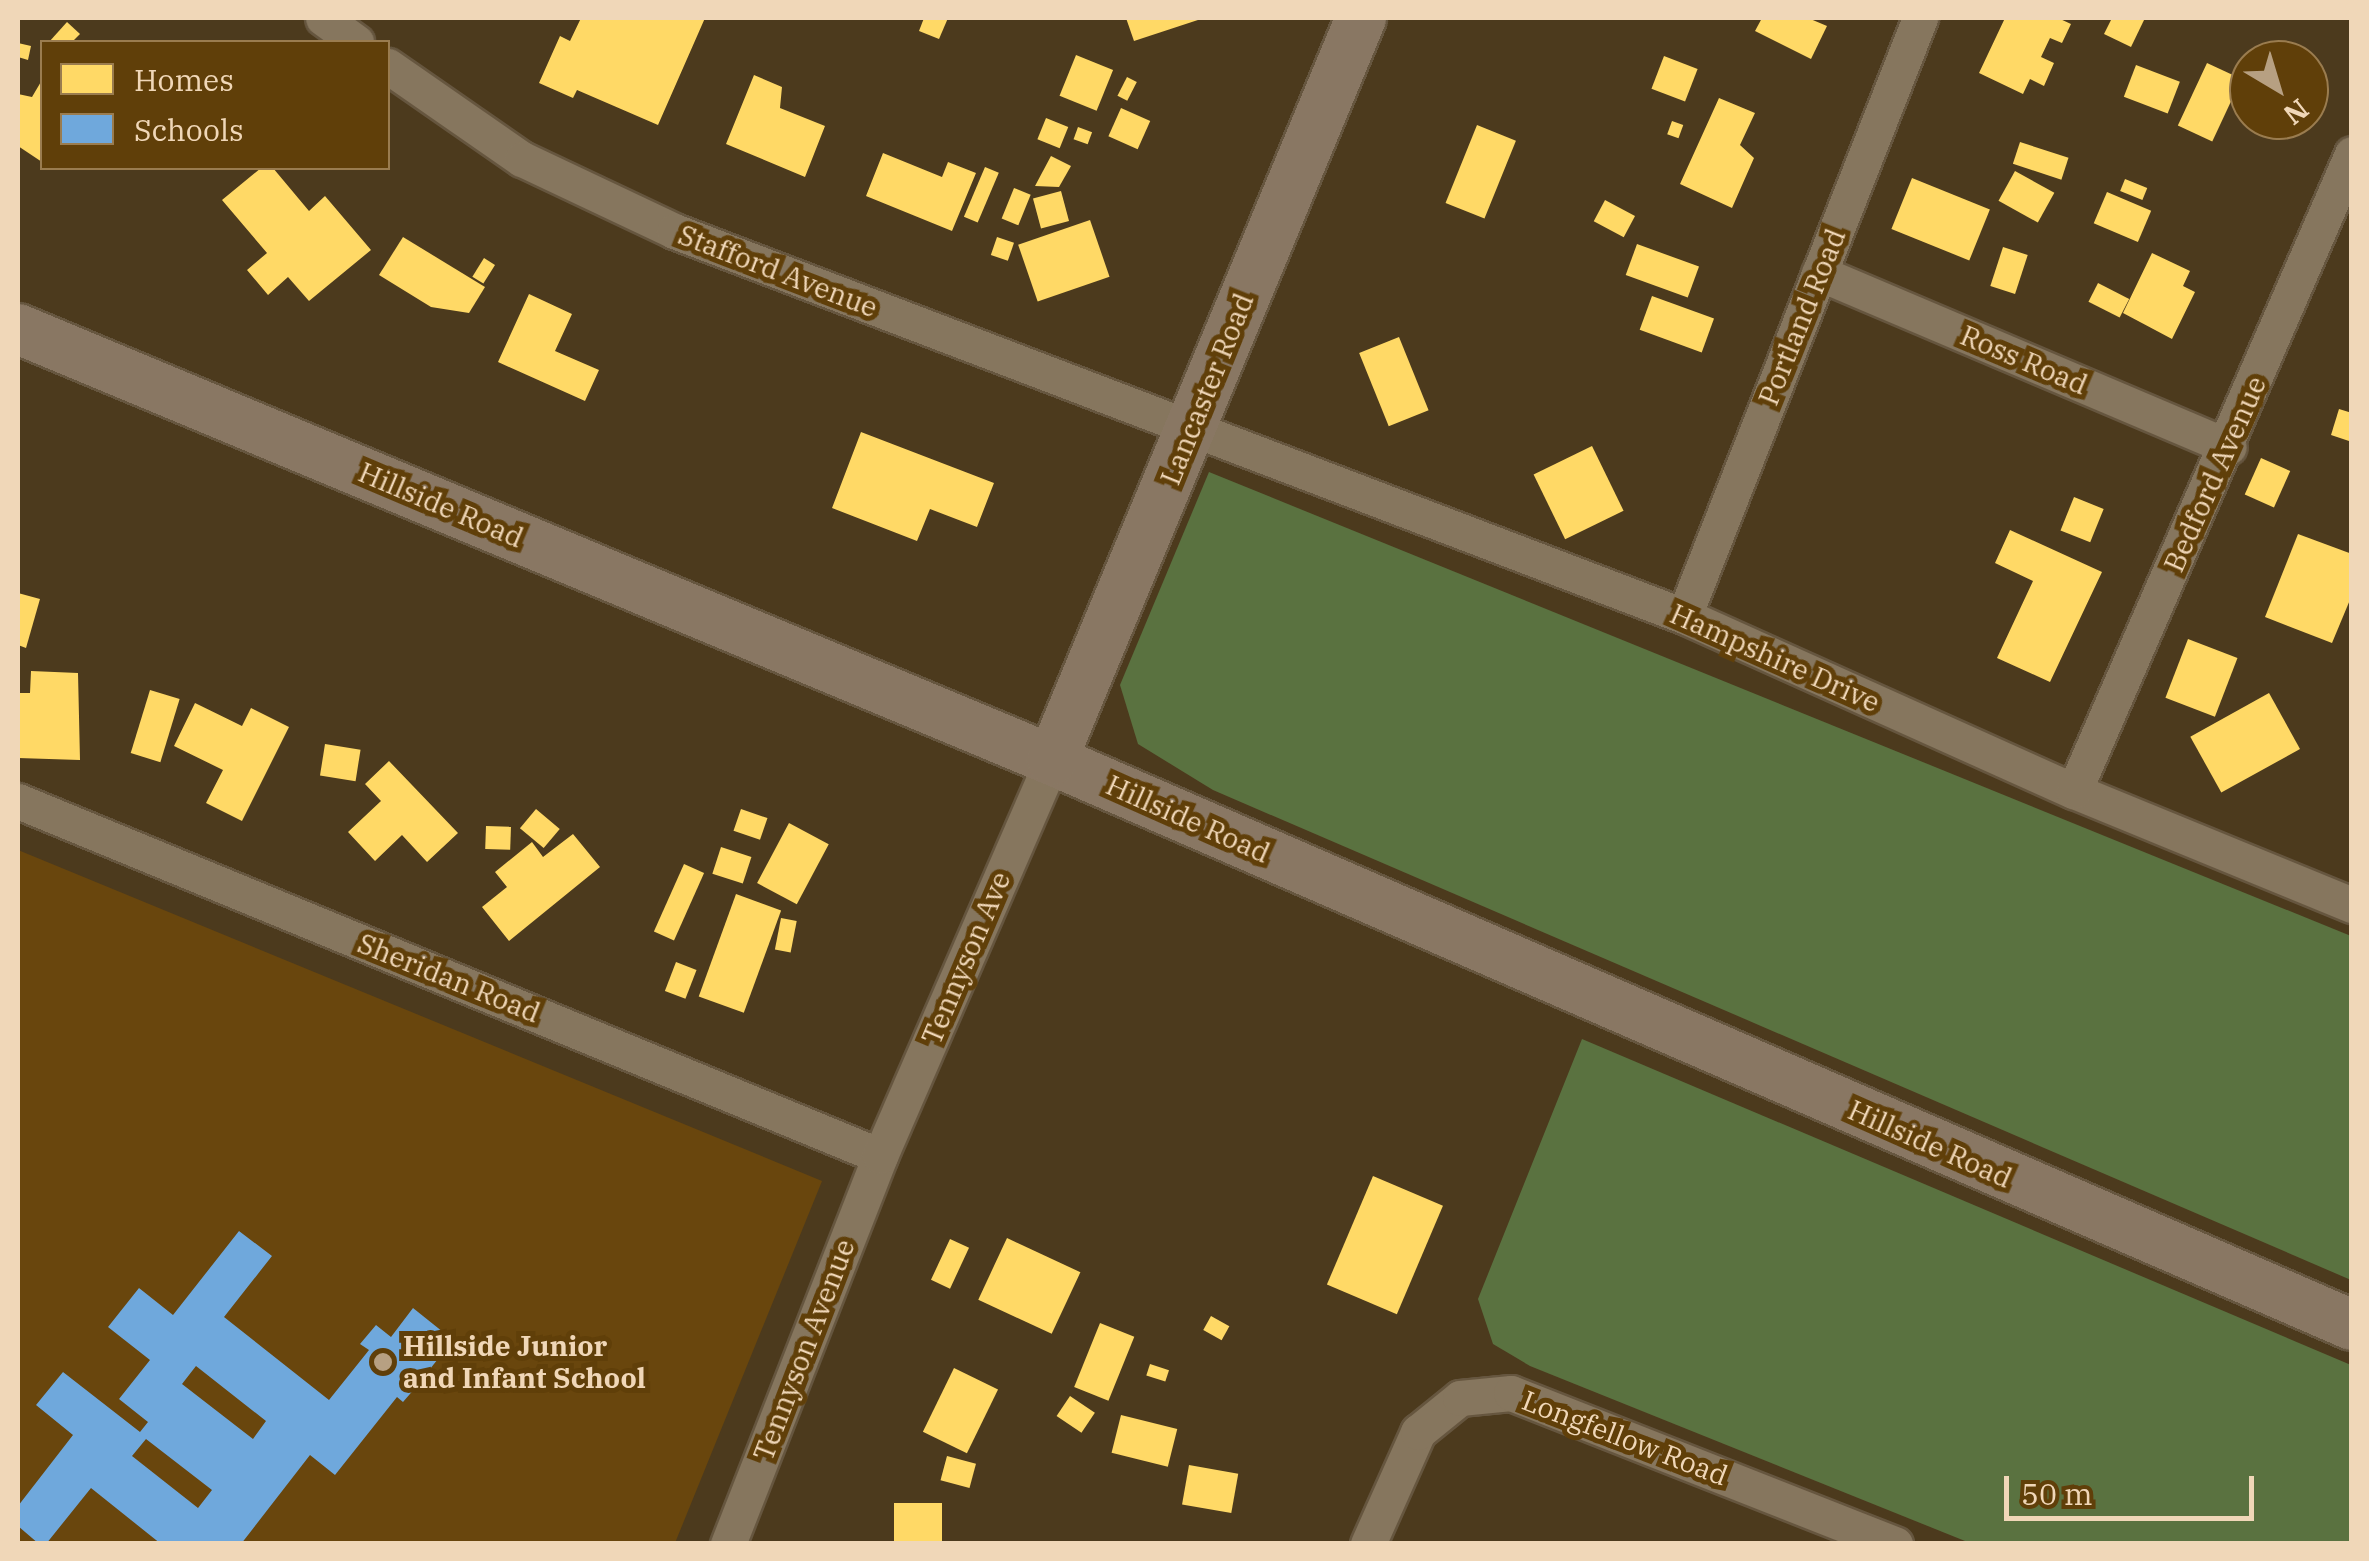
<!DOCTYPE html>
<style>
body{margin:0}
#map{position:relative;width:2369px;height:1561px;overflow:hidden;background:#4c3a1d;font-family:"IBM Plex Serif",serif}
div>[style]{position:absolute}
.built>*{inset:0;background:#69460d}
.green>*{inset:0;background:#5a7240}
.homes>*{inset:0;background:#ffd966;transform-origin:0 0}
.schools>*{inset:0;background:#6fa8dc}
.roads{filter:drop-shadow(2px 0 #66563f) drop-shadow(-2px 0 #66563f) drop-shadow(0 2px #66563f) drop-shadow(0 -2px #66563f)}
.street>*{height:35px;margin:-17.5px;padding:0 17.5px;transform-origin:17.5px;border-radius:17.5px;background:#86765e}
.secondary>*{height:50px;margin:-25px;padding:0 25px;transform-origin:25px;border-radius:25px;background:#897763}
.dots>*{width:28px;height:28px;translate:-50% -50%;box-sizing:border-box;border:5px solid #603f09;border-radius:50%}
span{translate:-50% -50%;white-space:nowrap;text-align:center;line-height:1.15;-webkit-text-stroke:10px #603f09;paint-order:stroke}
.street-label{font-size:28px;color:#f0d7b8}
.poi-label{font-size:28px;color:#f0d7b8;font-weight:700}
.left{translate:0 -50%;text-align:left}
.frame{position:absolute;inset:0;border:20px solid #f0d7b8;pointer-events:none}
.legend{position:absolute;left:40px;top:40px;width:350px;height:130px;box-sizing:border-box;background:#603f09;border:2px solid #9a7c4f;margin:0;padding:12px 18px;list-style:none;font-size:30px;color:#f0d7b8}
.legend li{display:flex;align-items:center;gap:20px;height:50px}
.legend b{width:50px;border:2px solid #9a7c4f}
.north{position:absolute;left:2229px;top:40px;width:100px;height:100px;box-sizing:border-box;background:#603f09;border:2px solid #9a7c4f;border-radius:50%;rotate:142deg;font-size:28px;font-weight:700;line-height:40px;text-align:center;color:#f0d7b8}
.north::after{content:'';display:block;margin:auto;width:35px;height:45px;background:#b7a082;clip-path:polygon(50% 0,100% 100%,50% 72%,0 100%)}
.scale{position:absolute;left:2004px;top:1476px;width:250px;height:45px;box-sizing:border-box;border:5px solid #f0d7b8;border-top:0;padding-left:12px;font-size:30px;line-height:35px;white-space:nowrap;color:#f0d7b8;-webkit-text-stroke:8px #603f09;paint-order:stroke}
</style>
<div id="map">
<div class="built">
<i style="clip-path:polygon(18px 850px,822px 1181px,675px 1543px,18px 1543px)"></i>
</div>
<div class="green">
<i style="clip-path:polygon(1209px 472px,2351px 936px,2351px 1280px,1213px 790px,1138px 744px,1120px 685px)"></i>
<i style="clip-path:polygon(1582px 1039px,2351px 1365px,2351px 1543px,1970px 1543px,1530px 1366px,1493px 1344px,1478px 1299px)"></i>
</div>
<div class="homes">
<i style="clip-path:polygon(581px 18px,705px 18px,658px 125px,577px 90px,573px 98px,539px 83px,560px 36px,570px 41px)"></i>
<i style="clip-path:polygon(924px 18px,948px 18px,939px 39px,919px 31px)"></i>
<i style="clip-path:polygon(1126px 18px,1204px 18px,1134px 41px)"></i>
<i style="clip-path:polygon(1762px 18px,1808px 18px,1827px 26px,1811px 59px,1755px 31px)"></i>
<i style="clip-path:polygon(2005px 18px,2058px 18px,2071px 24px,2062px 43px,2050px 38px,2041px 57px,2054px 63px,2044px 86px,2030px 79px,2023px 94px,1979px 73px)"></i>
<i style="clip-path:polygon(2112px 18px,2145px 18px,2131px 47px,2104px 34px)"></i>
<i style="clip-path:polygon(67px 22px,80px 34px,72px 42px,49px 42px)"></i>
<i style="clip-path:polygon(18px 43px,31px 46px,28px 60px,18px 57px)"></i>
<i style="left:1076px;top:55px;width:40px;height:44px;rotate:22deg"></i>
<i style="left:1664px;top:56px;width:36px;height:35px;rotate:21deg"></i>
<i style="left:2207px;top:63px;width:38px;height:69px;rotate:25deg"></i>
<i style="left:2136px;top:65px;width:47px;height:34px;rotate:21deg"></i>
<i style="clip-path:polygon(754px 75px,782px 87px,780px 108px,825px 126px,805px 177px,726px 144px)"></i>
<i style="left:1127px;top:77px;width:11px;height:21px;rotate:27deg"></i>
<i style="clip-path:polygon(42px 80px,42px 162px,18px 146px,18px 94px,32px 97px)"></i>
<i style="clip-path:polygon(1719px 98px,1755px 113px,1740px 145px,1754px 158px,1732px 208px,1680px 184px)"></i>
<i style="left:1121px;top:108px;width:32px;height:31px;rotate:24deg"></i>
<i style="left:1046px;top:118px;width:24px;height:23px;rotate:22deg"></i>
<i style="left:1672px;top:121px;width:12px;height:14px;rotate:20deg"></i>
<i style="left:1477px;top:125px;width:42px;height:84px;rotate:22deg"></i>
<i style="left:1078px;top:127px;width:15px;height:13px;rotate:20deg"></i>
<i style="left:2020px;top:142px;width:51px;height:23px;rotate:18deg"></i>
<i style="clip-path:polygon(883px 153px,942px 177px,948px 162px,976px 173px,952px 231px,866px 196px)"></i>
<i style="clip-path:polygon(1051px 156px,1071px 166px,1059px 187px,1035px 186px)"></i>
<i style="left:985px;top:167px;width:15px;height:54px;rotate:23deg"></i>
<i style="clip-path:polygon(261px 168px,273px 168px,309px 211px,325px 196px,371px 250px,309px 301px,288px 277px,268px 295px,247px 270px,267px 253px,222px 200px)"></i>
<i style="left:2015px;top:171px;width:45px;height:34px;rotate:29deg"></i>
<i style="left:1912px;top:178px;width:84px;height:55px;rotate:22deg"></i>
<i style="left:2125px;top:179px;width:24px;height:13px;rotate:22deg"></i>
<i style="left:1014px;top:188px;width:18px;height:33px;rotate:22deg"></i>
<i style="left:1061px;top:191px;width:31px;height:29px;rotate:75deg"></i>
<i style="left:2107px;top:192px;width:48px;height:34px;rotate:23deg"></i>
<i style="left:1605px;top:200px;width:34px;height:24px;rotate:28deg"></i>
<i style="left:1090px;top:220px;width:60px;height:76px;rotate:71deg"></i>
<i style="clip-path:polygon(403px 237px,485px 287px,469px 313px,431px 307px,379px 275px)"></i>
<i style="left:997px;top:237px;width:18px;height:19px;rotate:19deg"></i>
<i style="left:1637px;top:244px;width:66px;height:33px;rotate:20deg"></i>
<i style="left:2003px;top:247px;width:26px;height:41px;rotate:18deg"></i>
<i style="clip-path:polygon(2152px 253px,2190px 271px,2183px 286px,2195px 292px,2172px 339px,2123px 313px)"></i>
<i style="left:484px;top:258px;width:13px;height:22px;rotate:32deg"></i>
<i style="left:2098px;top:283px;width:35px;height:21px;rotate:27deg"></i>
<i style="clip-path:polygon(529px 294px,572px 314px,555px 351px,599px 370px,585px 401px,498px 362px)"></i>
<i style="left:1652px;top:296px;width:66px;height:36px;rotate:20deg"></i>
<i style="left:1399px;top:337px;width:79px;height:43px;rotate:68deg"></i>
<i style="clip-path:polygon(2339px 409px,2352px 413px,2352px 442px,2331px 435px)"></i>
<i style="clip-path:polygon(861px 432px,994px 483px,977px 527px,930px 509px,917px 541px,832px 508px)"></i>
<i style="left:1592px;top:446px;width:72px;height:65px;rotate:64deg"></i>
<i style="left:2261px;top:458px;width:32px;height:40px;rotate:24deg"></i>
<i style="left:2074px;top:497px;width:32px;height:36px;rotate:22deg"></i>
<i style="clip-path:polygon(2010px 530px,2102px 572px,2050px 682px,1997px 658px,2033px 581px,1995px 563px)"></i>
<i style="clip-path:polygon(2298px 534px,2352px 554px,2352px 595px,2332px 643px,2265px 617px)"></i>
<i style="clip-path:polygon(18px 593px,40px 599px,26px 648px,18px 645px)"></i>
<i style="left:2188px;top:639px;width:53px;height:63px;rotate:21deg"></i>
<i style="clip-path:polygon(31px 671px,78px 673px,80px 760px,18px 758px,18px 693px,30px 693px)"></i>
<i style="left:150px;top:690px;width:31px;height:66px;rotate:17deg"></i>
<i style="left:2269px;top:693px;width:64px;height:90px;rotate:61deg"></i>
<i style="clip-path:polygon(195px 703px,242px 726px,251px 708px,289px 727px,242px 821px,206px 803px,223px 770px,174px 746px)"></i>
<i style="left:325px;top:744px;width:36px;height:32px;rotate:9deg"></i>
<i style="clip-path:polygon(389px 761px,458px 833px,427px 862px,402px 835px,375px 861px,348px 832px,381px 801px,365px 784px)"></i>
<i style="left:536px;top:809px;width:31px;height:25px;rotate:40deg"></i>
<i style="left:741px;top:809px;width:28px;height:23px;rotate:19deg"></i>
<i style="left:789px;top:823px;width:45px;height:68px;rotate:28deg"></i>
<i style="left:486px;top:826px;width:25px;height:23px;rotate:2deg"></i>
<i style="clip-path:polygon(573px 834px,600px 867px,509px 941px,482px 907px,507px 887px,495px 872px,532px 842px,543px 857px)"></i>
<i style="left:721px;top:847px;width:32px;height:28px;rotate:18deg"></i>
<i style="left:684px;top:864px;width:22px;height:74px;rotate:24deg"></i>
<i style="left:736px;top:894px;width:48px;height:109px;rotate:20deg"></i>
<i style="left:781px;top:918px;width:16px;height:32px;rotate:11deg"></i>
<i style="left:676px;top:962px;width:22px;height:31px;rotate:21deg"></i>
<i style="left:1373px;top:1176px;width:76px;height:118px;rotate:23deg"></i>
<i style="left:1007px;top:1238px;width:81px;height:68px;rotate:25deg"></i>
<i style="left:950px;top:1239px;width:21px;height:45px;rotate:25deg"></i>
<i style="left:1211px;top:1316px;width:21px;height:16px;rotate:29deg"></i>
<i style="left:1100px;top:1323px;width:37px;height:69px;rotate:22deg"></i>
<i style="left:1150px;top:1364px;width:20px;height:12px;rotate:18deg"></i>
<i style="left:954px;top:1368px;width:49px;height:71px;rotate:26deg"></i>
<i style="left:1070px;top:1396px;width:30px;height:24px;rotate:34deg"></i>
<i style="left:1121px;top:1415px;width:58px;height:39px;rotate:14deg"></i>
<i style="left:947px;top:1456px;width:30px;height:25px;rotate:15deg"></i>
<i style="left:1189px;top:1465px;width:50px;height:40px;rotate:10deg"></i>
<i style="left:894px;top:1503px;width:48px;height:41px"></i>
</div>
<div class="schools">
<i style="clip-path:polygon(evenodd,239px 1231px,272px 1256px,224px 1317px,329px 1400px,369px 1350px,360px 1344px,376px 1325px,391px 1337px,413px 1308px,453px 1340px,430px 1369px,437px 1373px,422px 1392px,416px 1387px,403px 1402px,397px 1397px,335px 1475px,310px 1455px,241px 1544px,161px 1544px,91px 1488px,46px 1544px,39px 1544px,18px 1526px,18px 1506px,73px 1435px,36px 1405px,63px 1372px,140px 1432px,148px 1422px,119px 1399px,150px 1360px,108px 1327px,139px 1288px,173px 1315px,239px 1231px,196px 1366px,266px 1421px,253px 1439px,182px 1384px,196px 1366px,239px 1231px,146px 1439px,212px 1490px,198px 1508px,132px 1456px,146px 1439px)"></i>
</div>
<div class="roads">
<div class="street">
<i style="left:323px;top:18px;width:41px;rotate:36deg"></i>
<i style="left:388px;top:66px;width:163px;rotate:34.8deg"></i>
<i style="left:522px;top:159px;width:168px;rotate:25.3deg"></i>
<i style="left:674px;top:231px;width:1081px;rotate:20.87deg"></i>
<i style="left:1684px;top:616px;width:427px;rotate:24.2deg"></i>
<i style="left:2074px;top:791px;width:300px;rotate:22.3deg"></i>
<i style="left:1819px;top:273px;width:445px;rotate:23deg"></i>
<i style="left:1684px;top:616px;width:643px;rotate:-68.46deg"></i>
<i style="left:2074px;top:791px;width:695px;rotate:-66.42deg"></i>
<i style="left:18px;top:801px;width:932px;rotate:22.38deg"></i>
<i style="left:728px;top:1544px;width:417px;rotate:-68.6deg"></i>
<i style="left:880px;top:1156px;width:432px;rotate:-66.5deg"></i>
<i style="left:1368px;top:1544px;width:123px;rotate:-65.9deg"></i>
<i style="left:1418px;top:1432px;width:54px;rotate:-39deg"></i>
<i style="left:1460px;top:1398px;width:51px;rotate:-5.6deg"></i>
<i style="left:1511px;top:1393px;width:413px;rotate:21.5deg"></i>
</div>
<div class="secondary">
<i style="left:18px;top:329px;width:1120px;rotate:22.63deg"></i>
<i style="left:1052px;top:760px;width:1417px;rotate:23.49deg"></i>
<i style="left:1052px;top:760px;width:804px;rotate:-67.39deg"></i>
</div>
</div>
<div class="dots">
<i style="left:383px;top:1362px;background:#b7a082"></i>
</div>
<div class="street-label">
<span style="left:778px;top:271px;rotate:21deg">Stafford Avenue</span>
<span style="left:1802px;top:317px;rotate:-68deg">Portland Road</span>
<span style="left:2024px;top:360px;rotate:23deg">Ross Road</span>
<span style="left:1207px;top:389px;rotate:-68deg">Lancaster Road</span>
<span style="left:2215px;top:474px;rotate:-66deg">Bedford Avenue</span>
<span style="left:441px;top:505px;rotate:23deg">Hillside Road</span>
<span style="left:1775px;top:658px;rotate:24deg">Hampshire Drive</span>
<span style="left:1188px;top:819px;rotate:24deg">Hillside Road</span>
<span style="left:966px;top:958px;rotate:-67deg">Tennyson Ave</span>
<span style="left:449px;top:978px;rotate:22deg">Sheridan Road</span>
<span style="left:1930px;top:1144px;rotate:24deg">Hillside Road</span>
<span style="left:804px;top:1350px;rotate:-69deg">Tennyson Avenue</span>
<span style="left:1625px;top:1438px;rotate:21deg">Longfellow Road</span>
</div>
<div class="poi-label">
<span class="left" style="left:403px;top:1362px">Hillside Junior<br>and Infant School</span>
</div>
<div class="frame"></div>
<ul class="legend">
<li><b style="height:28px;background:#ffd966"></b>Homes</li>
<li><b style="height:28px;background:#6fa8dc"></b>Schools</li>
</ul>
<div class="north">N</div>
<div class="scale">50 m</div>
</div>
